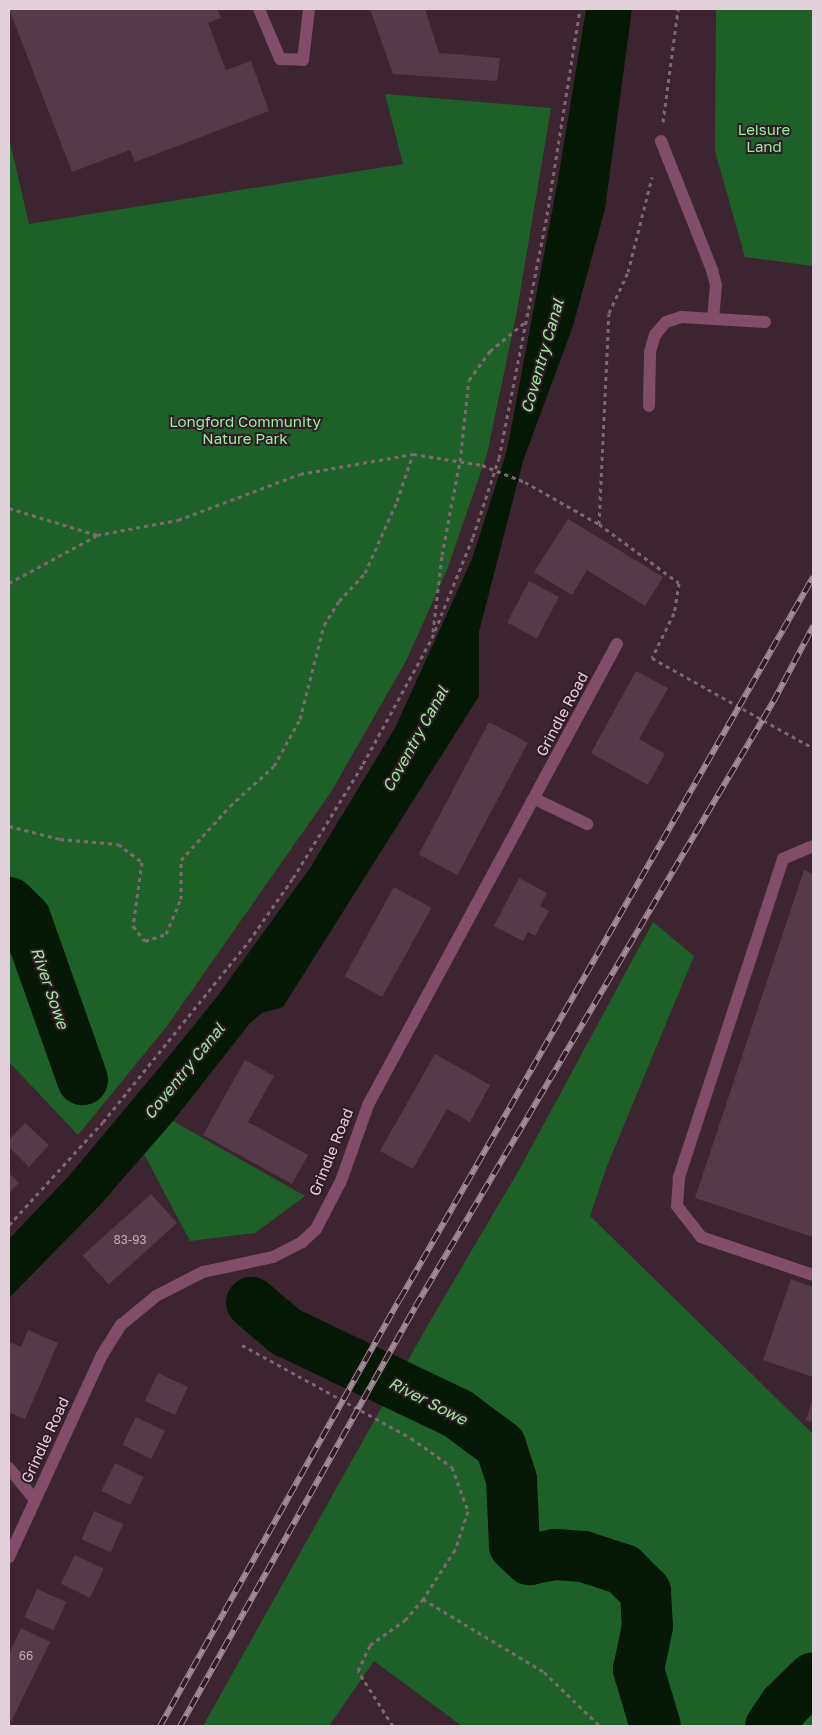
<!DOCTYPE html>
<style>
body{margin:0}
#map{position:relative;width:822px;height:1735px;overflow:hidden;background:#3d2431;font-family:"Golos Text",sans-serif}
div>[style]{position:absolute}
.green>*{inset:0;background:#1e6128}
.water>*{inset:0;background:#041805}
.river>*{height:51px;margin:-25.5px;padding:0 25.5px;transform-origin:25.5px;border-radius:25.5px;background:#041805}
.building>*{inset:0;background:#553b49;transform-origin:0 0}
.path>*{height:3px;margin-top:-1.5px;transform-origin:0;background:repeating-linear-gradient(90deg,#7d6772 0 4px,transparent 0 8px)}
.lane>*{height:12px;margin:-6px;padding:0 6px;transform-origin:6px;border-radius:6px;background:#814d69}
.street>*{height:12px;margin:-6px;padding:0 6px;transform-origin:6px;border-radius:6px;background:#814d69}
.rail>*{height:5.5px;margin-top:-2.75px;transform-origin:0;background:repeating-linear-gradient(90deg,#321b28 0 11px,#a08b96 0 22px);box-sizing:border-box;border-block:1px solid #a08b96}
span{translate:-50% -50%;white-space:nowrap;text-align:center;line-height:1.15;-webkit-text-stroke:4px #321b28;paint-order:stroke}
.number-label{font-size:12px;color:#bfacb6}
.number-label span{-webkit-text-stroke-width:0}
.park-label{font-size:15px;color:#94f09a}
.street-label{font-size:15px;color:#e2d1da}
.water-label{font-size:16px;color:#92ef99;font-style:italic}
.frame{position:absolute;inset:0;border:10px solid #e2d1da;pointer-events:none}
</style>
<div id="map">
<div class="green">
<i style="clip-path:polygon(716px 9px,813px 9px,813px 266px,745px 257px,715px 151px)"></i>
<i style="clip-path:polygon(385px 94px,551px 108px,517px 311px,487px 454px,447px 570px,406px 661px,331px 792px,167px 1026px,78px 1135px,9px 1062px,9px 138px,29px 224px,403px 164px)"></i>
<i style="clip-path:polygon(653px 922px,694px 956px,607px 1166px,590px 1216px,813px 1434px,813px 1726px,462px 1726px,374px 1661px,329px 1726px,203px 1726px,429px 1323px,519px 1170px)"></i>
<i style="clip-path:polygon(173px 1121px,305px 1196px,255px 1233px,190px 1241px,144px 1154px)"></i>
</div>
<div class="water">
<i style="clip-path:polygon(586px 9px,632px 9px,605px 209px,573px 326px,523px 461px,479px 632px,479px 696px,283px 1007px,262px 1013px,250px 1023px,173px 1121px,100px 1205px,9px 1298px,9px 1239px,69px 1176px,170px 1055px,216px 998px,310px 868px,395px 728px,472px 559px,507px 450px,558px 180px)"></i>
</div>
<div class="river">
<i style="left:9px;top:902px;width:23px;rotate:45deg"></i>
<i style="left:25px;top:918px;width:171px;rotate:70.5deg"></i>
<i style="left:251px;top:1302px;width:45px;rotate:40.5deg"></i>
<i style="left:285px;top:1331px;width:191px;rotate:25.5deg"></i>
<i style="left:457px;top:1413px;width:54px;rotate:36.7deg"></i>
<i style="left:500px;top:1445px;width:36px;rotate:72deg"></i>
<i style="left:511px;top:1479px;width:66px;rotate:87.4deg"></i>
<i style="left:514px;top:1545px;width:21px;rotate:43deg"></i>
<i style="left:529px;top:1559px;width:26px;rotate:-11deg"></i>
<i style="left:555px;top:1554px;width:28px;rotate:4deg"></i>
<i style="left:583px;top:1556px;width:42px;rotate:18deg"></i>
<i style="left:623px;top:1569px;width:31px;rotate:45deg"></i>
<i style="left:645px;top:1591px;width:35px;rotate:87deg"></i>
<i style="left:647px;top:1626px;width:44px;rotate:101.8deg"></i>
<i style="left:638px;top:1669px;width:59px;rotate:73.4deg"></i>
<i style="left:770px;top:1726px;width:25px;rotate:-56deg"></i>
<i style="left:784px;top:1705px;width:40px;rotate:-44deg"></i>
</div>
<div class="building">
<i style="clip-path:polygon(9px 9px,217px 9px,221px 18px,208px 23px,226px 70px,251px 61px,269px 111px,135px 162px,130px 150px,72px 172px)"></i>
<i style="clip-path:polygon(370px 9px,425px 9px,439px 53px,500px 58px,497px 81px,393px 74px)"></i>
<i style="clip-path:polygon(568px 519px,663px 577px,645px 606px,587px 570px,572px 595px,534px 572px)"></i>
<i style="left:529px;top:581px;width:34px;height:47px;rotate:28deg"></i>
<i style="clip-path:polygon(636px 671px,668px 688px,639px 739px,665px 754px,648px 785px,591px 753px)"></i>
<i style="left:489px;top:722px;width:44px;height:150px;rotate:28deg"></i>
<i style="clip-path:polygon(804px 870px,813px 874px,813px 1237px,695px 1198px)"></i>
<i style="clip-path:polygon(519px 878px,547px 893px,540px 906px,549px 911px,535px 936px,528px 932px,523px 941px,494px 926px)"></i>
<i style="left:394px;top:887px;width:43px;height:102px;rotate:29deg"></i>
<i style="clip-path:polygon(435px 1054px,490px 1085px,470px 1122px,447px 1109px,413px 1169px,380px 1151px)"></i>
<i style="clip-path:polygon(245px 1060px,274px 1076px,248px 1122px,308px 1155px,292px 1184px,203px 1135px)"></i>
<i style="clip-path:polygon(25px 1123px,49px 1145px,29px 1167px,9px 1147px,9px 1140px)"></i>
<i style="clip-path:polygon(9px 1173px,19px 1183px,9px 1193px)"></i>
<i style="left:151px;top:1194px;width:39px;height:92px;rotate:48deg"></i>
<i style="clip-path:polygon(791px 1279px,813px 1287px,813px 1377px,763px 1360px)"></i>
<i style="clip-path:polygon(28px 1330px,58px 1343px,25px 1419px,11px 1413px,9px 1417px,9px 1342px,21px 1347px)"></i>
<i style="left:158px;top:1373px;width:33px;height:31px;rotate:25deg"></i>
<i style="clip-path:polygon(813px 1399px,813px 1422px,806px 1420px)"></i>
<i style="left:136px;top:1417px;width:32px;height:31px;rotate:26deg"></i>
<i style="left:115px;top:1463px;width:32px;height:31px;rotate:26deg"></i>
<i style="left:94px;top:1511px;width:32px;height:31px;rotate:24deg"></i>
<i style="left:75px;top:1555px;width:32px;height:32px;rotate:26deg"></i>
<i style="left:37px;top:1589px;width:32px;height:31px;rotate:24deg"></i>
<i style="clip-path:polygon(21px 1628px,50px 1642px,9px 1726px,9px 1654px)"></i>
</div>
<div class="path">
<i style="left:663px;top:122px;width:114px;rotate:-82.4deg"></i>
<i style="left:9px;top:508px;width:92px;rotate:17.1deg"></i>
<i style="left:97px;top:535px;width:82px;rotate:-10.5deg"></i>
<i style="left:178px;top:520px;width:130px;rotate:-20.7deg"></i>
<i style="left:300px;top:474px;width:115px;rotate:-10deg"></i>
<i style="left:413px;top:454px;width:70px;rotate:9.1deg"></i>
<i style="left:482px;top:465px;width:46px;rotate:21.6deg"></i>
<i style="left:525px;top:482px;width:85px;rotate:29.6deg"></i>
<i style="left:599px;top:524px;width:99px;rotate:36.4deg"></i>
<i style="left:679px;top:583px;width:30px;rotate:99deg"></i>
<i style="left:674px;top:613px;width:50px;rotate:116.1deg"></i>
<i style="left:652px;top:658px;width:184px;rotate:29.2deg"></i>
<i style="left:599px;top:524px;width:211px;rotate:-87.3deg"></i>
<i style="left:609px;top:313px;width:45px;rotate:-65.1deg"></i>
<i style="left:628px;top:272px;width:98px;rotate:-75.8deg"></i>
<i style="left:9px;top:583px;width:99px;rotate:-28.4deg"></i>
<i style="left:433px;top:632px;width:78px;rotate:-83.3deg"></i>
<i style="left:442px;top:555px;width:96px;rotate:-79.2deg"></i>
<i style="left:460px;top:461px;width:81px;rotate:-83.7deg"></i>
<i style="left:469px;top:380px;width:36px;rotate:-54deg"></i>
<i style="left:490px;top:351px;width:45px;rotate:-39.6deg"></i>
<i style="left:9px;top:826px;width:53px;rotate:14.3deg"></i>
<i style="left:60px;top:839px;width:58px;rotate:4.9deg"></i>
<i style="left:118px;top:844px;width:30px;rotate:37deg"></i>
<i style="left:142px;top:862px;width:65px;rotate:98deg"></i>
<i style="left:133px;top:926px;width:19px;rotate:51deg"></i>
<i style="left:145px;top:941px;width:22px;rotate:-18deg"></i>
<i style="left:166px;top:934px;width:38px;rotate:-67deg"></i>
<i style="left:181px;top:899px;width:39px;rotate:-90deg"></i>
<i style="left:181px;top:860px;width:73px;rotate:-47.8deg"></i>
<i style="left:230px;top:806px;width:59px;rotate:-42.3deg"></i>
<i style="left:274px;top:766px;width:54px;rotate:-61deg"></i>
<i style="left:300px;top:719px;width:97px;rotate:-75.7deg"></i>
<i style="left:324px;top:625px;width:28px;rotate:-58deg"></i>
<i style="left:339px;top:601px;width:38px;rotate:-47deg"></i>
<i style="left:365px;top:573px;width:79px;rotate:-66deg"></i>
<i style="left:397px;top:501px;width:50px;rotate:-71.2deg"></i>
<i style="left:9px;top:1225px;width:139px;rotate:-47.6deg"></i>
<i style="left:103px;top:1122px;width:233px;rotate:-51.1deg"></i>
<i style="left:249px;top:941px;width:77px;rotate:-55.1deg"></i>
<i style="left:293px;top:878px;width:134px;rotate:-58.4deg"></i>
<i style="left:363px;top:764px;width:144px;rotate:-61.3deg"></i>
<i style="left:432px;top:638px;width:109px;rotate:-67.9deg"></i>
<i style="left:473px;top:537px;width:83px;rotate:-71.8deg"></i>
<i style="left:499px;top:458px;width:248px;rotate:-78.8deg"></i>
<i style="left:547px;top:215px;width:209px;rotate:-80.9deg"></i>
<i style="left:242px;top:1345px;width:193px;rotate:28.8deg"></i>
<i style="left:411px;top:1438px;width:50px;rotate:35.3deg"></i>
<i style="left:452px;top:1467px;width:47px;rotate:70deg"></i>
<i style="left:468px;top:1511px;width:41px;rotate:108.4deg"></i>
<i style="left:455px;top:1550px;width:59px;rotate:123.1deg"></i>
<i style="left:423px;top:1599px;width:141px;rotate:31.1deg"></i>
<i style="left:544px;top:1672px;width:78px;rotate:44deg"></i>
<i style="left:393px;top:1726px;width:65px;rotate:-122.5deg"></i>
<i style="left:358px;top:1671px;width:29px;rotate:-65deg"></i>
<i style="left:370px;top:1645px;width:43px;rotate:-35.5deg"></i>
<i style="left:405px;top:1620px;width:28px;rotate:-49deg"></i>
</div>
<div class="lane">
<i style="left:259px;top:9px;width:54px;rotate:67.2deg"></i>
<i style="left:280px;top:59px;width:23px;rotate:2deg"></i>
<i style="left:303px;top:60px;width:51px;rotate:-83.3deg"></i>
<i style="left:661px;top:141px;width:139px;rotate:68.4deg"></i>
<i style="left:712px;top:270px;width:16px;rotate:75deg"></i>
<i style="left:716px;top:285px;width:33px;rotate:95deg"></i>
<i style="left:649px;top:406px;width:54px;rotate:-88.9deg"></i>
<i style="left:650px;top:352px;width:18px;rotate:-74deg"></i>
<i style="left:655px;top:335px;width:17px;rotate:-50deg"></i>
<i style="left:666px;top:322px;width:16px;rotate:-18deg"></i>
<i style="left:681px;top:317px;width:84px;rotate:3.4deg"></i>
<i style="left:813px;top:846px;width:33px;rotate:157deg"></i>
<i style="left:783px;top:859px;width:336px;rotate:108.1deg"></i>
<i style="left:679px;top:1178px;width:28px;rotate:94deg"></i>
<i style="left:677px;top:1206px;width:39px;rotate:52deg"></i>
<i style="left:701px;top:1237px;width:118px;rotate:18.7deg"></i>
<i style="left:9px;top:1468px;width:41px;rotate:50.9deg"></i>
</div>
<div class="street">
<i style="left:535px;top:799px;width:58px;rotate:25.7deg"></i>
<i style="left:9px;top:1557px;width:222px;rotate:-65.3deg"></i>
<i style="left:102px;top:1355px;width:36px;rotate:-58deg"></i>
<i style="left:121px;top:1325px;width:45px;rotate:-39.6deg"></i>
<i style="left:156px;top:1296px;width:53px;rotate:-27.1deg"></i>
<i style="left:203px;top:1272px;width:72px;rotate:-12.1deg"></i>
<i style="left:273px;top:1257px;width:33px;rotate:-27deg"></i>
<i style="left:302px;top:1242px;width:19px;rotate:-43deg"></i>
<i style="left:316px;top:1229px;width:54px;rotate:-62.5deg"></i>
<i style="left:341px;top:1181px;width:81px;rotate:-70.4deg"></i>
<i style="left:368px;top:1105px;width:524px;rotate:-61.63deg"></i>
</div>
<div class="rail">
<i style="left:160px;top:1726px;width:490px;rotate:-60.7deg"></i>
<i style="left:400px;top:1299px;width:832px;rotate:-60.23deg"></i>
<i style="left:180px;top:1726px;width:480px;rotate:-60.7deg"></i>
<i style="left:415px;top:1307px;width:703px;rotate:-59.39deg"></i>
<i style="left:773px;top:702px;width:86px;rotate:-62.2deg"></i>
</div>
<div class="number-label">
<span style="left:130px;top:1240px">83-93</span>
<span style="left:26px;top:1656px">66</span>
</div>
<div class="park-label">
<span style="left:764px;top:138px">Leisure<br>Land</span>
<span style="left:245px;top:430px">Longford Community<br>Nature Park</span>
</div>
<div class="street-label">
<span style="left:562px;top:714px;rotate:-62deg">Grindle Road</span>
<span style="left:331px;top:1152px;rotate:-68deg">Grindle Road</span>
<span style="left:45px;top:1440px;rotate:-65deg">Grindle Road</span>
</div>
<div class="water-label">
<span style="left:542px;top:356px;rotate:-74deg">Coventry Canal</span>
<span style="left:415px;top:739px;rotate:-61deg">Coventry Canal</span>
<span style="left:50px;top:988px;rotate:71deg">River Sowe</span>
<span style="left:184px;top:1071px;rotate:-51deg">Coventry Canal</span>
<span style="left:428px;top:1401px;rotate:27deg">River Sowe</span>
</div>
<div class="frame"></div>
</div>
